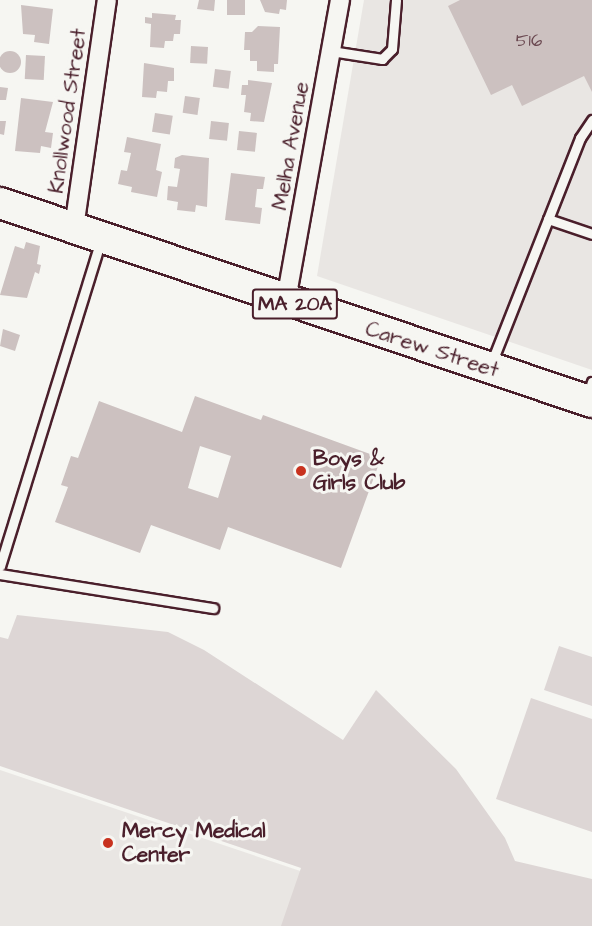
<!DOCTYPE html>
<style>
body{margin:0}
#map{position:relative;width:592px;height:926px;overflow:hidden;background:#f6f6f2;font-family:"Architects Daughter",sans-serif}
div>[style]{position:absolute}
.built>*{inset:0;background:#e9e6e3}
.green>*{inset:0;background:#ddd6d5}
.building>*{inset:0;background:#ccc1c0;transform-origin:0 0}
.round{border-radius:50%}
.roads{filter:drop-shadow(2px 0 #4a1f2b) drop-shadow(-2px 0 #4a1f2b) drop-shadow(0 2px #4a1f2b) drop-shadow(0 -2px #4a1f2b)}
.service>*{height:9px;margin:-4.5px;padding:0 4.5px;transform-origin:4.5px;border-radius:4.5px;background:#f6f6f2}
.minor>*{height:18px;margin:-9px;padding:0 9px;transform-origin:9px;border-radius:9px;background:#f6f6f2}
.primary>*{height:30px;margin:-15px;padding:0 15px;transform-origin:15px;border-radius:15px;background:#f6f6f2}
.dots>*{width:16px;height:16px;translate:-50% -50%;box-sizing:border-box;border:3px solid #f6f6f2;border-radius:50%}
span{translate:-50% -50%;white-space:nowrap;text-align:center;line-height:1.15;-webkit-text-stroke:6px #f6f6f2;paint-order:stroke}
.number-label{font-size:18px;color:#6a4850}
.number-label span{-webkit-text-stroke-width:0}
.shield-label span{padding:2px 4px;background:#f6f6f2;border:2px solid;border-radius:4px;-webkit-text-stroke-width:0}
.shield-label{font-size:20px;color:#4a1f2b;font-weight:700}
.street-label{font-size:21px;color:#4a1f2b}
.poi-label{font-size:21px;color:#4a1f2b;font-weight:700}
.left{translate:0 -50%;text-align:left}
</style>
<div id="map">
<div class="built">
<i style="clip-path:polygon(364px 0,592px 0,592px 370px,317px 276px)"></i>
<i style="clip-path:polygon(0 770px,348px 887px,334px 926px,0 926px)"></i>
</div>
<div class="green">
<i style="clip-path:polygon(17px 615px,168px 632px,204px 650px,343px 740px,376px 690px,456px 769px,505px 838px,515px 861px,592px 879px,592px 926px,281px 926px,301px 868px,0 766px,0 637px,8px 639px)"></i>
<i style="clip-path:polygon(559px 646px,592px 657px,592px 706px,544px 690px)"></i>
<i style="clip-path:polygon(531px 698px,592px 719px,592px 832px,496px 799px)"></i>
</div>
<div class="building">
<i style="clip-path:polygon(199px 0,215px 0,214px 11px,197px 9px)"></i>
<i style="left:227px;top:0;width:18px;height:15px"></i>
<i style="clip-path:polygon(260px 0,287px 0,286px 10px,280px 9px,279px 14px,265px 12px)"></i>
<i style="clip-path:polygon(460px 0,592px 0,592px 92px,584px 76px,522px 106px,512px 85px,491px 95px,448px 6px)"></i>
<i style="clip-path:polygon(21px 5px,53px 9px,49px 44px,34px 42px,35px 35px,23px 34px)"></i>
<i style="clip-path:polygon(152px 13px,176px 15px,175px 20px,181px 20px,180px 34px,174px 34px,173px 41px,165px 41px,164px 48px,150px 47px,151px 24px,145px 23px,145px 17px,152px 18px)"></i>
<i style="clip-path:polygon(258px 26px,280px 27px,278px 64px,274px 64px,274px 72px,257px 71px,257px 61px,250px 61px,250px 50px,244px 50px,245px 32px,252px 32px)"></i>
<i style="left:191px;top:46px;width:17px;height:17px;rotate:3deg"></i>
<i class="round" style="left:-1px;top:51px;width:22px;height:22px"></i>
<i style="left:26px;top:55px;width:19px;height:24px;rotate:3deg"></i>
<i style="clip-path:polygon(144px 63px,174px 68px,174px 81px,168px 81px,167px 92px,157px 91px,156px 98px,142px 97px)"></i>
<i style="left:215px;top:69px;width:16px;height:18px;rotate:7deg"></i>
<i style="clip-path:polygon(248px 80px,272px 83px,264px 122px,250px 121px,251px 113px,244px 112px,246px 95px,241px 95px,242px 85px,248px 85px)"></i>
<i style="clip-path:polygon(0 87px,8px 88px,6px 100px,0 100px)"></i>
<i style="left:185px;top:96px;width:15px;height:17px;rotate:8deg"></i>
<i style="clip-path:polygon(21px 98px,53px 102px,45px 132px,53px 133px,51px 148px,41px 146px,40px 153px,15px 151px)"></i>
<i style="left:155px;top:113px;width:18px;height:19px;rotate:9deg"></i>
<i style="clip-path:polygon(0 121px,6px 121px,4px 135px,0 134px)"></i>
<i style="left:211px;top:121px;width:18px;height:18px;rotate:6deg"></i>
<i style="left:239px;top:131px;width:18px;height:19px;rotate:6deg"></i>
<i style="clip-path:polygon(127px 137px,161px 144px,156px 170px,162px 172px,157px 197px,131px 192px,132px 187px,118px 184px,121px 170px,127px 171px,131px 153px,124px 152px)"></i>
<i style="clip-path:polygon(182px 155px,209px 158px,207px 207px,196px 205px,195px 212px,177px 210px,178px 202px,167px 200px,168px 186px,177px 187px,180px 169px,174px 168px,175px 158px)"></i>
<i style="clip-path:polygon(231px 173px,265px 177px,263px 189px,257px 189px,255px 207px,262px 208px,260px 224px,225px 220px)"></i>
<i style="clip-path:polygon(26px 242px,40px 246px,37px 264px,41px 265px,39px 274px,35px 272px,27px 298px,0 295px,15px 246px,24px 249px)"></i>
<i style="clip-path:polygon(3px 329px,20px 335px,15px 351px,0 346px)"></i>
<i style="clip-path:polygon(evenodd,195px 396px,261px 420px,263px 415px,381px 458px,341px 568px,228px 527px,220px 550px,151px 525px,140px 553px,55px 522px,68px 487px,61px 485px,71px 456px,78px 458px,99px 401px,182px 432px,195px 396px,200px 446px,231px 456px,218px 498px,188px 488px,200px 446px)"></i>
</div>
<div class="roads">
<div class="service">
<i style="left:331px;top:51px;width:52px;rotate:8.9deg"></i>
<i style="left:382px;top:59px;width:14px;rotate:-45deg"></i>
<i style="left:392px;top:49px;width:49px;rotate:-85.3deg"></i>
<i style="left:548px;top:219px;width:46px;rotate:18.8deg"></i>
<i style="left:491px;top:364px;width:243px;rotate:-68.5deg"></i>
<i style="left:580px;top:138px;width:22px;rotate:-56deg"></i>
<i style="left:587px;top:398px;width:17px;rotate:-73deg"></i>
<i style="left:0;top:566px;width:339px;rotate:-72.8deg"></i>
<i style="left:0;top:574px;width:216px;rotate:9.1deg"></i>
</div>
<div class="minor">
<i style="left:74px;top:228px;width:230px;rotate:-81.8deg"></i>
<i style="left:286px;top:300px;width:305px;rotate:-79.8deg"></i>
</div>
<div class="primary">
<i style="left:0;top:203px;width:625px;rotate:18.58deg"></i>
</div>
</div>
<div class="dots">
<i style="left:301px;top:471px;background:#c8321e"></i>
<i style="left:108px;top:843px;background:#c8321e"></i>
</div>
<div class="number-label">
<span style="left:529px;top:41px">516</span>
</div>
<div class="shield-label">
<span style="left:295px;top:304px">MA 20A</span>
</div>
<div class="street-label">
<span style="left:68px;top:111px;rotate:-82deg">Knollwood Street</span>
<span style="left:291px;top:146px;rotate:-80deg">Melha Avenue</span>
<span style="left:432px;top:350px;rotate:18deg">Carew Street</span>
</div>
<div class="poi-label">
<span class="left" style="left:313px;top:471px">Boys &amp;<br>Girls Club</span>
<span class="left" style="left:122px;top:843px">Mercy Medical<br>Center</span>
</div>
</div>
